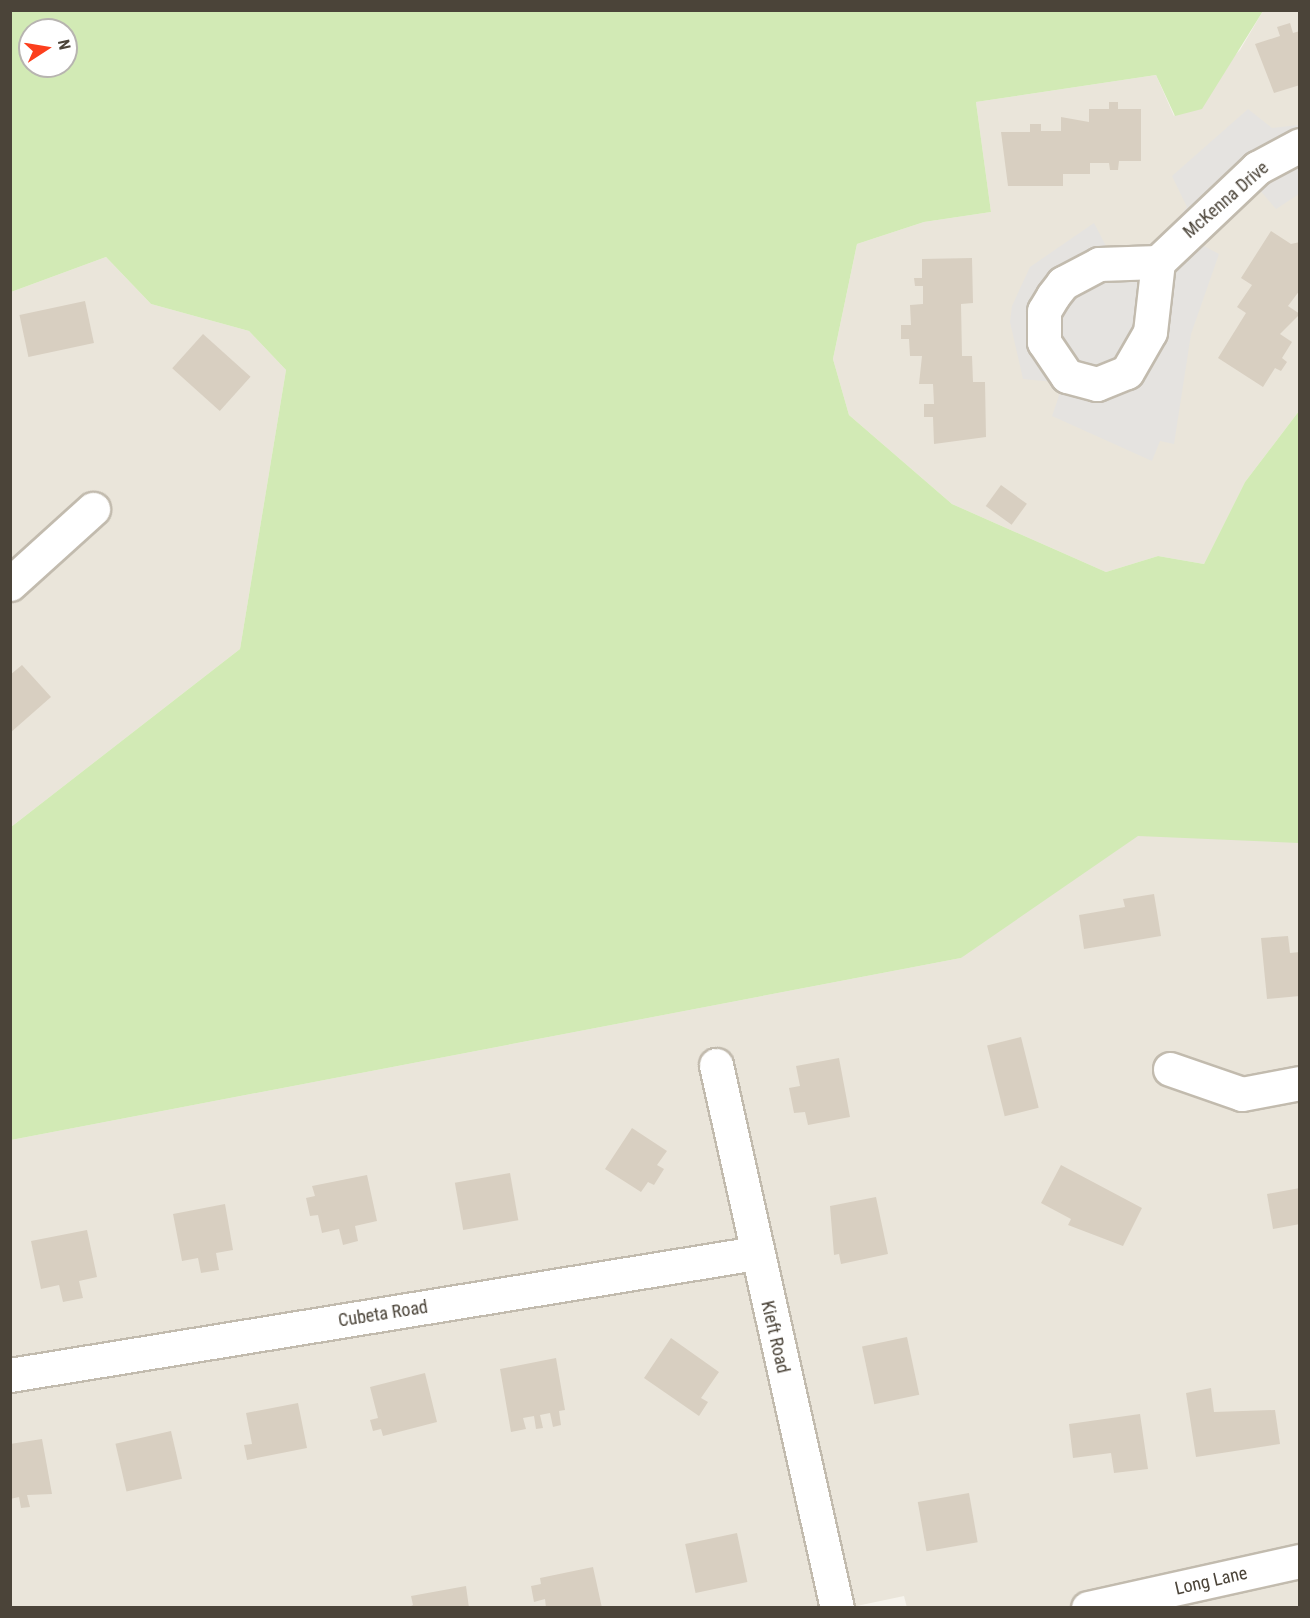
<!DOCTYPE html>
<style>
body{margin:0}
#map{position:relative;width:1310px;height:1618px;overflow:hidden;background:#f6f3ec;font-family:"Roboto Condensed",sans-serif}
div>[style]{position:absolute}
.residential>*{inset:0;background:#eae5da}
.green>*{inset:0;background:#d2eab5}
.parking>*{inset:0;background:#e5e3e0}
.building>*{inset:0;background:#d8cfc1;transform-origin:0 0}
.roads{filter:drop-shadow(2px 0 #c2bbae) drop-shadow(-2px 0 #c2bbae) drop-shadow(0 2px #c2bbae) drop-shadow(0 -2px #c2bbae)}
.minor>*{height:33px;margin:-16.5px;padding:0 16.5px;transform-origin:16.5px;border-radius:16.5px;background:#fff}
span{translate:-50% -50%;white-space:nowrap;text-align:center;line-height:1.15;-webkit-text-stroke:6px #fff;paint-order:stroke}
.street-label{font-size:18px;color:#4b4439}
.frame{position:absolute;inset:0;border:12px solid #4b4439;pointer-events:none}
.north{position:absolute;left:18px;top:18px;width:60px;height:60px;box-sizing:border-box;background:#fff;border:2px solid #b7b4b0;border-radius:50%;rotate:78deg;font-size:16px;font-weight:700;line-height:24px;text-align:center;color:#4b4439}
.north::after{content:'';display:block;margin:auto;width:21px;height:27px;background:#fc3f1d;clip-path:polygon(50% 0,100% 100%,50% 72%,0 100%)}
</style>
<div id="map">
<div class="residential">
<i style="clip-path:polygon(1263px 11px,1299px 11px,1299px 411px,1245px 482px,1204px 564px,1158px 556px,1106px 572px,952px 504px,849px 415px,833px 359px,857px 244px,924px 222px,991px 212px,976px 102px,1156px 75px,1174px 116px,1240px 50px)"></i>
<i style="clip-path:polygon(106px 257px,151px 304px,249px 331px,286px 370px,240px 649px,11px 827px,11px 292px)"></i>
<i style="clip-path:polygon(1299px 742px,1299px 1607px,907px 1608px,904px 1596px,847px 1608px,11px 1608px,11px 1140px,961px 958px,1175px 746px)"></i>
</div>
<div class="green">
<i style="clip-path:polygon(evenodd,11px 10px,1263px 11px,1202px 109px,1175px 116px,1156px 75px,976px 102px,991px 212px,924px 222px,857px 244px,833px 359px,849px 415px,952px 504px,1106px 572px,1158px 556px,1204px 564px,1245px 482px,1299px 411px,1299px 843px,1138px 836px,961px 958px,11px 1140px,11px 827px,240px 649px,286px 370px,249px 331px,151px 304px,106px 257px,11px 292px,11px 10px,30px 30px,66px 30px,66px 66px,30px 66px,30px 30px)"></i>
</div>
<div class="parking">
<i style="clip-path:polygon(1248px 109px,1272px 128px,1299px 125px,1299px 194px,1276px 209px,1258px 188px,1218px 221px,1202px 245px,1219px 254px,1191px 334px,1174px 444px,1160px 441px,1152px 461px,1052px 416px,1061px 390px,1055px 382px,1023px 379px,1010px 322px,1012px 306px,1030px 267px,1094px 223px,1107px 248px,1141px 247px,1164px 238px,1187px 207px,1172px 176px)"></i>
</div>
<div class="building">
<i style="clip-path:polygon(1290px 23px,1293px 33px,1300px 31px,1300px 85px,1274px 93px,1255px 44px,1280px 36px,1277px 27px)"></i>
<i style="clip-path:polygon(1109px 102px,1118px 102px,1118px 109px,1141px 109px,1141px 161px,1119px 161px,1118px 170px,1110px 170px,1109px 163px,1090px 163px,1090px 174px,1063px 174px,1063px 186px,1008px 186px,1001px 132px,1030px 132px,1030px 124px,1041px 124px,1041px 131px,1061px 131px,1061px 117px,1089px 122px,1089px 109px,1109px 109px)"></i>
<i style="clip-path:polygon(1271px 231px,1291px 244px,1300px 242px,1300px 290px,1288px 306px,1300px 314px,1280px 334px,1292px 342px,1282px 358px,1287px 362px,1281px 371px,1275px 368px,1263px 387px,1218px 358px,1246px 313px,1237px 307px,1252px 285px,1241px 278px)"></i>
<i style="clip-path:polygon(972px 258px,973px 303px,961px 304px,962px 356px,972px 356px,973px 382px,985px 382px,986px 437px,934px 444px,933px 417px,924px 417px,924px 404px,934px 404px,933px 384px,919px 384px,922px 356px,910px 356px,909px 339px,901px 339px,901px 325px,911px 325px,910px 305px,923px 304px,923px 286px,915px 286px,914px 278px,922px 278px,922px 259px)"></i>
<i style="left:85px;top:301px;width:43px;height:67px;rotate:78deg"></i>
<i style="left:203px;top:334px;width:64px;height:46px;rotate:42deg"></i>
<i style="left:1001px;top:485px;width:32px;height:26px;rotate:36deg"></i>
<i style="clip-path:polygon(22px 665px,51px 697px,10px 733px,10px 675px)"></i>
<i style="clip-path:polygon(1154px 894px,1161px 936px,1084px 949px,1079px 915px,1125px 907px,1123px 899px)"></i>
<i style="clip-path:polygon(1288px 936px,1290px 953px,1300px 952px,1300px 996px,1267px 999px,1261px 938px)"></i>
<i style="left:1021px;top:1037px;width:73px;height:35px;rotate:76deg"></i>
<i style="clip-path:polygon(839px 1058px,850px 1117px,808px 1125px,805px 1112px,794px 1113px,789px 1088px,800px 1086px,796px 1066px)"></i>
<i style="clip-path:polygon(632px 1128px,667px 1151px,657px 1165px,664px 1169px,654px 1185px,648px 1182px,641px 1192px,605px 1169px)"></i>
<i style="clip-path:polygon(1061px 1165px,1142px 1208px,1123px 1246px,1068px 1225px,1071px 1219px,1041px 1203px)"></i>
<i style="left:510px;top:1173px;width:48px;height:56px;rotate:80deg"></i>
<i style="clip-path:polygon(367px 1175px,377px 1221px,355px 1226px,358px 1241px,343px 1245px,339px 1229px,322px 1233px,318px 1215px,310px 1216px,306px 1198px,315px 1196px,312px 1186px)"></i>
<i style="clip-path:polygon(1300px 1188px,1300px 1224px,1273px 1229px,1267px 1194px)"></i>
<i style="clip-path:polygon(876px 1197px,888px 1254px,841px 1264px,839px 1254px,834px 1255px,830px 1206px)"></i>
<i style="clip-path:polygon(225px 1204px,233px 1250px,216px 1253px,219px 1270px,201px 1273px,198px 1258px,182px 1261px,173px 1214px)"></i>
<i style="clip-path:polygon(87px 1230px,97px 1277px,79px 1281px,83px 1298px,63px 1302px,59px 1285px,41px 1289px,31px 1241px)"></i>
<i style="left:907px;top:1337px;width:59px;height:46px;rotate:78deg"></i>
<i style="clip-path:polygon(671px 1338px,719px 1372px,701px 1398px,708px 1402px,699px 1416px,644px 1378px)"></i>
<i style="clip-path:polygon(556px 1358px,565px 1410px,559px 1411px,561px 1425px,553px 1427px,550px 1413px,540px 1415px,543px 1428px,536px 1429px,534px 1416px,523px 1418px,526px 1429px,511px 1432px,500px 1369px)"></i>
<i style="clip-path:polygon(425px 1373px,437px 1422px,383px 1436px,381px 1429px,373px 1431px,370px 1420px,378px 1418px,370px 1387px)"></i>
<i style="clip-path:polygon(1211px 1388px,1214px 1412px,1275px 1410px,1280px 1444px,1196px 1457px,1186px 1393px)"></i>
<i style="clip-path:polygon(298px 1403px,307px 1448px,247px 1460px,244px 1445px,252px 1444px,246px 1413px)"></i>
<i style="clip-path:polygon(1140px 1414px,1148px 1469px,1114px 1473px,1111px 1453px,1073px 1458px,1069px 1424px)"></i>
<i style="left:171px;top:1431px;width:49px;height:57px;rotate:77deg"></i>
<i style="clip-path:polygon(42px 1439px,52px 1494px,27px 1495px,30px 1507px,21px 1508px,19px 1497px,10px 1499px,10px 1444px)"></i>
<i style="left:969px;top:1493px;width:50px;height:52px;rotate:80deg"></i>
<i style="left:737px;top:1533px;width:50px;height:53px;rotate:78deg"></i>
<i style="clip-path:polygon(593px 1567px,602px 1608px,546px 1608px,545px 1599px,534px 1602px,531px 1586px,541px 1584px,540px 1578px)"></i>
<i style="clip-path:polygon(466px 1586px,469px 1608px,407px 1608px,413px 1605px,411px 1596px)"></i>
</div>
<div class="roads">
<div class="minor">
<i style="left:1158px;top:262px;width:59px;rotate:178.1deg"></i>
<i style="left:1099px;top:264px;width:41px;rotate:152.2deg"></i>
<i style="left:1063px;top:283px;width:16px;rotate:128deg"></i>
<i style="left:1053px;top:296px;width:17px;rotate:121deg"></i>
<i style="left:1044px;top:311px;width:31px;rotate:90deg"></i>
<i style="left:1044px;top:342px;width:41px;rotate:55.9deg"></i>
<i style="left:1067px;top:376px;width:31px;rotate:15deg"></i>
<i style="left:1097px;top:384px;width:32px;rotate:-22deg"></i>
<i style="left:1127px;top:372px;width:46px;rotate:-60.1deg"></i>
<i style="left:1150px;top:332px;width:70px;rotate:-83.5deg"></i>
<i style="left:1158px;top:262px;width:137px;rotate:-43.5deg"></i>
<i style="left:1257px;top:168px;width:49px;rotate:-28.1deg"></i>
<i style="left:10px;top:584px;width:112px;rotate:-42.1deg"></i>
<i style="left:716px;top:1065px;width:556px;rotate:77.44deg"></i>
<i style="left:1170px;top:1069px;width:76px;rotate:19.1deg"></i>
<i style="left:1242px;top:1094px;width:59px;rotate:-10.7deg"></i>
<i style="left:10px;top:1375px;width:756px;rotate:-9.29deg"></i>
<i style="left:1088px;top:1608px;width:217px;rotate:-12.5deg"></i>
</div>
</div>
<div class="street-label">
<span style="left:1226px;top:200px;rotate:-41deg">McKenna Drive</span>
<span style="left:383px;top:1314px;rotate:-9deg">Cubeta Road</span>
<span style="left:775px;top:1337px;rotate:77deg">Kieft Road</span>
<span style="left:1211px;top:1581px;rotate:-13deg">Long Lane</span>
</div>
<div class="frame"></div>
<div class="north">N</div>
</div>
